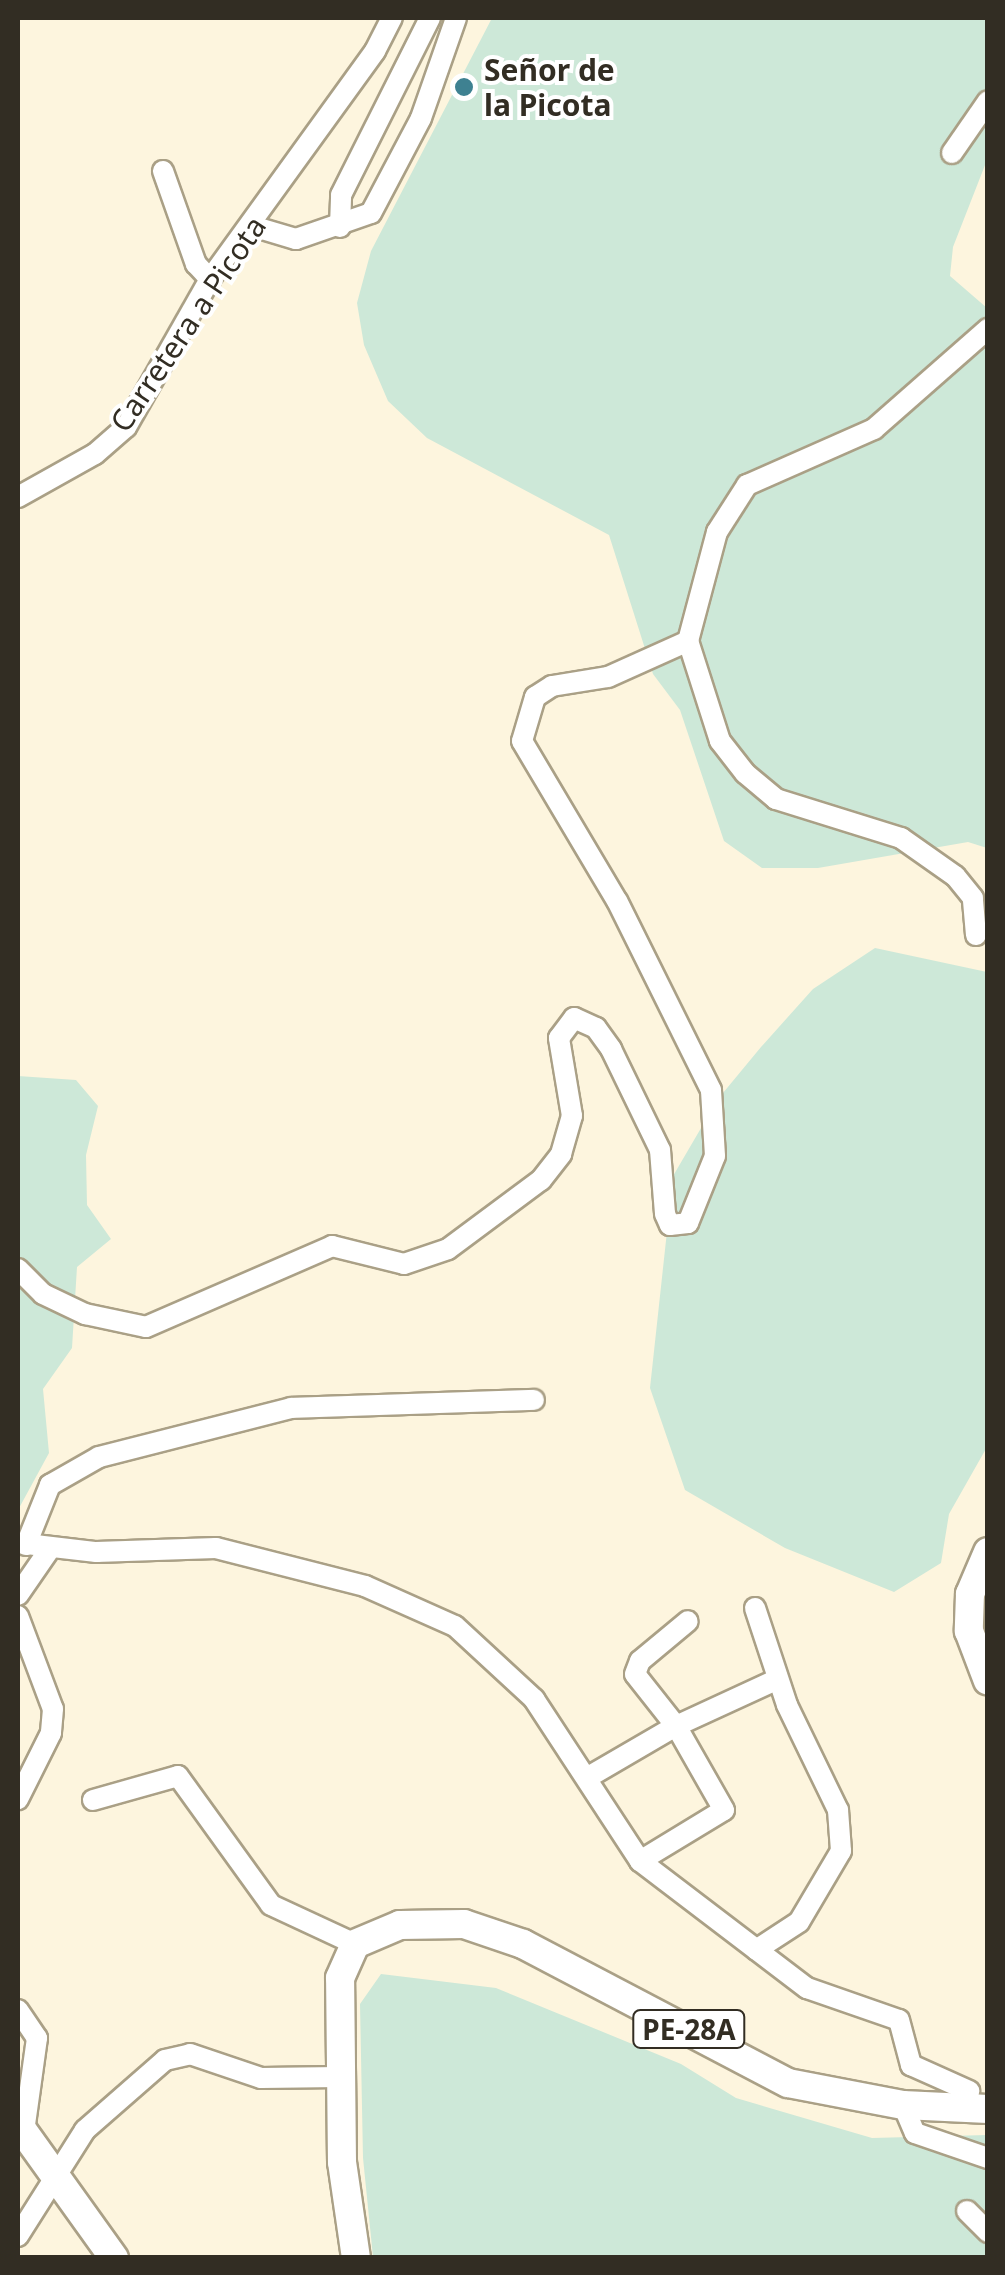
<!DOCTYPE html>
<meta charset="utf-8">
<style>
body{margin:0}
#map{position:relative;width:1005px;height:2275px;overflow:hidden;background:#fdf5de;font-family:"Noto Sans",sans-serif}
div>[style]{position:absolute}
.green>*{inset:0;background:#cde8d8}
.roads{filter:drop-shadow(2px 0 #aaa086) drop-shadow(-2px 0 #aaa086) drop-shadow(0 2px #aaa086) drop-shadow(0 -2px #aaa086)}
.minor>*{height:20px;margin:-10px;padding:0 10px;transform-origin:10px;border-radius:10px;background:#fff}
.highway>*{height:28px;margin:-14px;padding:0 14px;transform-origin:14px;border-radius:14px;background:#fff}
.dots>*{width:28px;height:28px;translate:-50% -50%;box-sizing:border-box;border:5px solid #fff;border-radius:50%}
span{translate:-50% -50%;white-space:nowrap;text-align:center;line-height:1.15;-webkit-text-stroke:8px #fff;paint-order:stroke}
.shield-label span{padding:2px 8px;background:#fff;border:2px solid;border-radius:8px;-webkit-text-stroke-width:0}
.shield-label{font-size:28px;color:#322d23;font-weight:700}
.poi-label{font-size:30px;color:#322d23;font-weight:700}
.left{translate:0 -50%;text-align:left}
.street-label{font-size:30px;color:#322d23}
.frame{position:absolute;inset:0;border:20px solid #322d23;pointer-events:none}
</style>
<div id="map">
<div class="green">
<i style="clip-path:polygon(492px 18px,987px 18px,987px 160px,953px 247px,950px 276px,987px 308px,987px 848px,968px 842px,818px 868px,762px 868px,724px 841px,680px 710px,653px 674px,609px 535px,427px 438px,388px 401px,364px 345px,357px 303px,371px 251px)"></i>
<i style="clip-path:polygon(875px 948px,987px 972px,987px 1447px,949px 1514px,941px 1563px,894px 1592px,785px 1548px,685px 1490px,650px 1388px,673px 1176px,718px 1099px,761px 1047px,813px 989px)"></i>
<i style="clip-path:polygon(18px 1076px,76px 1080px,98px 1106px,86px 1155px,87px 1205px,111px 1239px,77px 1267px,72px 1348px,43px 1389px,49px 1453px,18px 1510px)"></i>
<i style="clip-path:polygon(381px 1974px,496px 1988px,681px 2064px,736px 2098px,872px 2138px,987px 2135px,987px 2257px,373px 2257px,363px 2158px,360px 2004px)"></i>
</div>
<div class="roads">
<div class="minor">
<i style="left:952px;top:153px;width:63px;rotate:-55.3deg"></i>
<i style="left:163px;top:171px;width:99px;rotate:70.5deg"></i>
<i style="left:196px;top:264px;width:21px;rotate:47deg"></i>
<i style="left:252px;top:226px;width:46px;rotate:16.5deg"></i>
<i style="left:296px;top:239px;width:79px;rotate:-19.1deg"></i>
<i style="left:371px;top:213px;width:107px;rotate:-62.2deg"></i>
<i style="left:421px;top:118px;width:106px;rotate:-70.7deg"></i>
<i style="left:340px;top:227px;width:32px;rotate:-88deg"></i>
<i style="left:341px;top:195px;width:198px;rotate:-63.3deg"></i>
<i style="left:18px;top:497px;width:88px;rotate:-29.2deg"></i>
<i style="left:95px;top:454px;width:41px;rotate:-41.1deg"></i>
<i style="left:126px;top:427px;width:170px;rotate:-60.4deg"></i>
<i style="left:210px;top:279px;width:281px;rotate:-54.1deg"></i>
<i style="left:375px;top:51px;width:37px;rotate:-63deg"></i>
<i style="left:976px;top:935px;width:37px;rotate:-95deg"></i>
<i style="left:973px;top:898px;width:28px;rotate:-129deg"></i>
<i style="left:955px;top:876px;width:66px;rotate:-144.9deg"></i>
<i style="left:901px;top:838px;width:131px;rotate:-162.7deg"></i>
<i style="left:776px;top:799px;width:40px;rotate:-140deg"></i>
<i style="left:745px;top:773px;width:41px;rotate:-128deg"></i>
<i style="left:720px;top:741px;width:105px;rotate:-107.7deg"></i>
<i style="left:688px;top:641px;width:113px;rotate:-75.1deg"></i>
<i style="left:717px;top:532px;width:56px;rotate:-57.4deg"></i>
<i style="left:747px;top:485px;width:139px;rotate:-23.8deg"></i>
<i style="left:874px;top:429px;width:152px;rotate:-41.3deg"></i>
<i style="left:18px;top:1269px;width:35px;rotate:45deg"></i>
<i style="left:43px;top:1294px;width:47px;rotate:25.5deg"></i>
<i style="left:85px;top:1314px;width:62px;rotate:12deg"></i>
<i style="left:146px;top:1327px;width:203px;rotate:-23.5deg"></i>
<i style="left:332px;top:1246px;width:74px;rotate:14deg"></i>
<i style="left:404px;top:1264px;width:46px;rotate:-18.8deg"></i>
<i style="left:448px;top:1249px;width:116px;rotate:-36.6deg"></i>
<i style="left:541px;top:1180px;width:33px;rotate:-52deg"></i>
<i style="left:561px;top:1154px;width:40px;rotate:-74deg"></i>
<i style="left:572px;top:1116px;width:79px;rotate:-99.5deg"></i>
<i style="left:559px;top:1038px;width:25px;rotate:-53deg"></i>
<i style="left:574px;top:1018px;width:24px;rotate:24deg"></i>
<i style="left:596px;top:1028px;width:26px;rotate:54deg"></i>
<i style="left:611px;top:1049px;width:112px;rotate:64.1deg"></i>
<i style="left:660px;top:1150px;width:64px;rotate:85.5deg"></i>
<i style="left:665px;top:1214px;width:12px;rotate:66deg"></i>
<i style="left:670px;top:1225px;width:18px;rotate:-6deg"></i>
<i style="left:688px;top:1223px;width:72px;rotate:-68.1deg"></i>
<i style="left:715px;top:1156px;width:66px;rotate:-93.5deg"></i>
<i style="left:711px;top:1090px;width:211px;rotate:-116.4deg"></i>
<i style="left:617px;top:901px;width:186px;rotate:-120.7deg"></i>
<i style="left:522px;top:741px;width:46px;rotate:-73.5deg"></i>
<i style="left:535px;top:697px;width:20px;rotate:-33deg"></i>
<i style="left:552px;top:686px;width:57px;rotate:-9.1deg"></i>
<i style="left:608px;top:677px;width:88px;rotate:-24.2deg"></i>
<i style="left:18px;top:1543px;width:79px;rotate:6.6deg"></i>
<i style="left:96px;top:1552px;width:120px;rotate:-1.9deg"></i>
<i style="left:216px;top:1548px;width:154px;rotate:14.3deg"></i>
<i style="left:365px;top:1586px;width:98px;rotate:24deg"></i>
<i style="left:455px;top:1626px;width:108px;rotate:42.7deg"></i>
<i style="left:534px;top:1699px;width:194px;rotate:56.8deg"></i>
<i style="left:640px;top:1861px;width:210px;rotate:37.3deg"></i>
<i style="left:807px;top:1988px;width:97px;rotate:19.2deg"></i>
<i style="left:899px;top:2020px;width:47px;rotate:75.1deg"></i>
<i style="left:911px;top:2065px;width:64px;rotate:24.1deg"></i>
<i style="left:26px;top:1545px;width:65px;rotate:-68.2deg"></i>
<i style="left:50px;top:1485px;width:56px;rotate:-29.7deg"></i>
<i style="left:99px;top:1457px;width:198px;rotate:-14.3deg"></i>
<i style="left:291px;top:1408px;width:243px;rotate:-1.9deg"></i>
<i style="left:18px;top:1595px;width:55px;rotate:-55.4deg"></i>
<i style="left:755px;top:1608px;width:102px;rotate:71.7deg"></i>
<i style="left:787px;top:1705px;width:117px;rotate:64.1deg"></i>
<i style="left:838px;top:1810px;width:41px;rotate:85.8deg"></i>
<i style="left:841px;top:1851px;width:82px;rotate:120.6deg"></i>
<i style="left:799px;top:1922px;width:51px;rotate:146.9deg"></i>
<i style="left:18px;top:1616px;width:99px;rotate:69.4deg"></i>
<i style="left:53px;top:1709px;width:24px;rotate:95deg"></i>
<i style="left:51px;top:1733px;width:74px;rotate:116.6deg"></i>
<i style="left:590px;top:1776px;width:99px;rotate:-30.2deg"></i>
<i style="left:676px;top:1726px;width:112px;rotate:-24.7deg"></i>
<i style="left:93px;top:1800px;width:88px;rotate:-15.8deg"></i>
<i style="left:178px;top:1776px;width:159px;rotate:54.2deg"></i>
<i style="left:271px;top:1905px;width:93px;rotate:24.9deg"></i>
<i style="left:640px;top:1861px;width:98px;rotate:-31.3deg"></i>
<i style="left:724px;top:1810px;width:97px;rotate:-119.7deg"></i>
<i style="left:676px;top:1726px;width:66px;rotate:-128.3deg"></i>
<i style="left:635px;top:1674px;width:14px;rotate:-69deg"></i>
<i style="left:640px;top:1661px;width:62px;rotate:-39.8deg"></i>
<i style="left:18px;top:2010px;width:34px;rotate:56deg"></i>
<i style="left:37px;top:2038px;width:95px;rotate:97.9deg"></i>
<i style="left:903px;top:2105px;width:30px;rotate:67deg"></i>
<i style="left:915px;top:2133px;width:77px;rotate:18.9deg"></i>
<i style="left:967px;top:2211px;width:30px;rotate:45deg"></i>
<i style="left:18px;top:2236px;width:125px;rotate:-57.7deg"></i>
<i style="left:85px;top:2130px;width:106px;rotate:-41.2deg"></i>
<i style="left:165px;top:2060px;width:26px;rotate:-13deg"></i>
<i style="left:190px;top:2054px;width:75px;rotate:18.7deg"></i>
<i style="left:261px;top:2078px;width:79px;rotate:-0.7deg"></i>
</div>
<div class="highway">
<i style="left:988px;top:1552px;width:46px;rotate:113.2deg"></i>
<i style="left:970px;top:1594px;width:37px;rotate:92deg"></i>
<i style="left:969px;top:1631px;width:53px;rotate:69.2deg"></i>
<i style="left:18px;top:2124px;width:165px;rotate:54.4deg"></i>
<i style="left:356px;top:2258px;width:97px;rotate:-98.3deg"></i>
<i style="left:342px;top:2162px;width:184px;rotate:-90.6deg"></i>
<i style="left:340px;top:1978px;width:37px;rotate:-66deg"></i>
<i style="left:355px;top:1944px;width:49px;rotate:-22.9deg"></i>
<i style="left:400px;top:1925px;width:64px;rotate:-0.9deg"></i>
<i style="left:464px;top:1924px;width:62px;rotate:18.7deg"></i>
<i style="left:523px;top:1944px;width:299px;rotate:27.7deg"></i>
<i style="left:788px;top:2083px;width:117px;rotate:10.8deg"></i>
<i style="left:903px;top:2105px;width:85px;rotate:2.7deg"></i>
</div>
</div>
<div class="dots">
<i style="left:464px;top:87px;background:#3e8191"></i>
</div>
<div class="shield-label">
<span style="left:689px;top:2029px">PE-28A</span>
</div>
<div class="poi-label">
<span class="left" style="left:484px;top:87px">Señor de<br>la Picota</span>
</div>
<div class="street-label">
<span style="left:188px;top:324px;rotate:-56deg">Carretera a Picota</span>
</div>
<div class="frame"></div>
</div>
